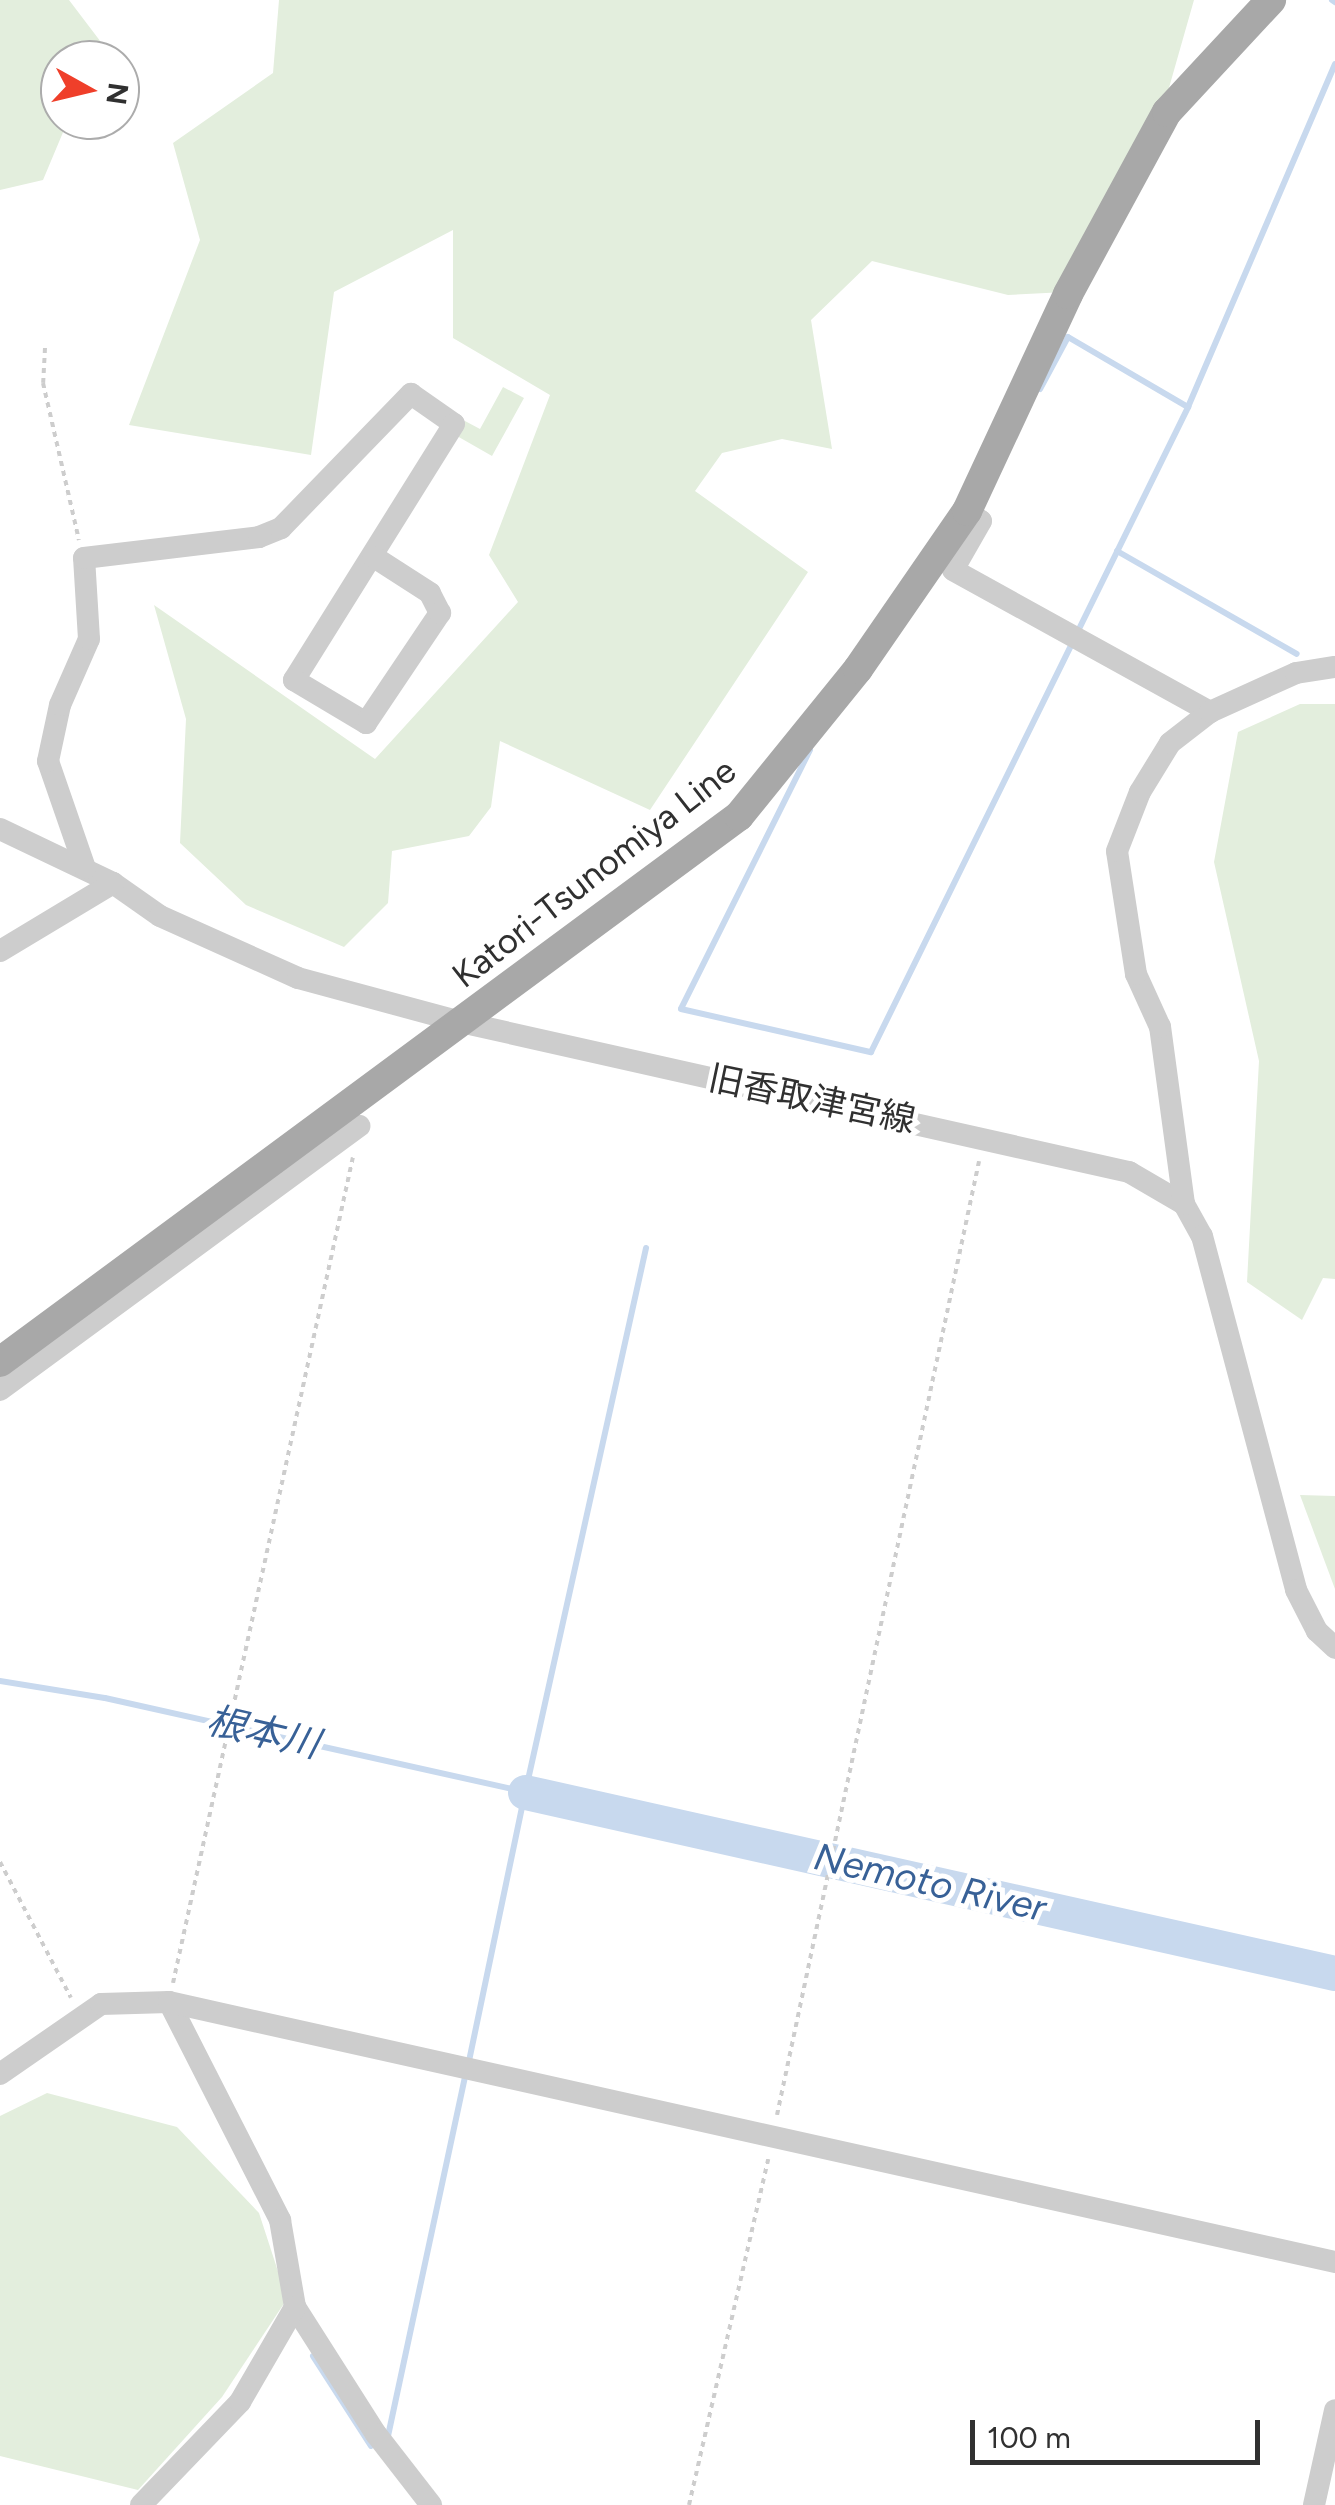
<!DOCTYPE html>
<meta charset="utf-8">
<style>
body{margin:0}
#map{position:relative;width:1335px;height:2505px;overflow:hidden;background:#fff;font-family:Figtree,"Noto Sans JP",sans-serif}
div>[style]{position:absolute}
.green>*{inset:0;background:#e3eedd}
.stream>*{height:6px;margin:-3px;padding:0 3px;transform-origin:3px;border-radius:3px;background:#c8d9ee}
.river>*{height:35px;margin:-17.5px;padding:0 17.5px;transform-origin:17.5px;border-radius:17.5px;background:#c8d9ee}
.path>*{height:4px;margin-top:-2px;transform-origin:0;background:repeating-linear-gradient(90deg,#cdcdcd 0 5px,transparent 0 10px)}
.minor>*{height:22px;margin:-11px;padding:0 11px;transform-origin:11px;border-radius:11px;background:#cdcdcd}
.major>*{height:30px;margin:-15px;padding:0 15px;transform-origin:15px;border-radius:15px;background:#a8a8a8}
span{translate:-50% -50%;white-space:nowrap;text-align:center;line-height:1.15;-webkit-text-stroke:10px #fff;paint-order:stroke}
.street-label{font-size:35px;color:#303030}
.water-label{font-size:38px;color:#386197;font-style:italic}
.north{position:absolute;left:40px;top:40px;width:100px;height:100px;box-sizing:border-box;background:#fff;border:2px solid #acacac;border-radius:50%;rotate:98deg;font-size:28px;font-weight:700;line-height:40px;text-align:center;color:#303030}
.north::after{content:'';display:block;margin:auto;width:35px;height:45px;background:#ef3f2a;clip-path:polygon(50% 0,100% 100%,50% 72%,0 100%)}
.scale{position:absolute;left:970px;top:2420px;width:290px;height:45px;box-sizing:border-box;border:5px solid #303030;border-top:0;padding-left:12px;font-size:30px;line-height:35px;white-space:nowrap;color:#303030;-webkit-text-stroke:8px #fff;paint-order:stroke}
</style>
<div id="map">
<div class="green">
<i style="clip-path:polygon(0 0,69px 0,110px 54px,108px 60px,60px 60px,60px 120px,75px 120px,64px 130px,43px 180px,0 190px)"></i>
<i style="clip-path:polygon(279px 0,1194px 0,1145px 172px,1086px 291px,1008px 295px,872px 261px,811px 320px,832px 449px,782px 439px,722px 453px,695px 491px,808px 572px,650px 810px,500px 741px,491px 807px,469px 836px,392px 851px,388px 903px,344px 947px,246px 905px,180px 843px,186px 719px,154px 605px,375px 759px,518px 602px,489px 555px,550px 395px,453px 338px,453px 230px,334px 292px,311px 455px,129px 425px,200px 240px,173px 143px,273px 73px)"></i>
<i style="clip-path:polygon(503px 387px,524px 398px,492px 456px,457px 436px,465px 421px,480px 429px)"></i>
<i style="clip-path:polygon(1300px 704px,1335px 704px,1335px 1279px,1323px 1278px,1302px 1320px,1247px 1282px,1259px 1061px,1214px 862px,1238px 732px)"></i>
<i style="clip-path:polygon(1300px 1495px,1335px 1496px,1335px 1589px)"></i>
<i style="clip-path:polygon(47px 2093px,177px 2127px,259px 2213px,287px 2299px,222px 2397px,138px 2490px,0 2456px,0 2116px)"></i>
</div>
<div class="stream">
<i style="left:1332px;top:0;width:4px;rotate:34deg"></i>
<i style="left:1040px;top:389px;width:59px;rotate:-61.7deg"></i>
<i style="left:1068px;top:337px;width:139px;rotate:30.3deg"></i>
<i style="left:1117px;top:551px;width:207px;rotate:29.8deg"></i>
<i style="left:1078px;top:631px;width:250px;rotate:-63.8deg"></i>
<i style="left:1188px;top:407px;width:373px;rotate:-66.8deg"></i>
<i style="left:810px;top:750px;width:289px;rotate:116.5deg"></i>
<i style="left:681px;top:1009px;width:195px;rotate:12.8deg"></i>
<i style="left:871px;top:1052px;width:456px;rotate:-63.8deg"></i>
<i style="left:0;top:1681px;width:106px;rotate:9.2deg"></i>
<i style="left:105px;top:1698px;width:430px;rotate:12.6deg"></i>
<i style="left:528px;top:1780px;width:545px;rotate:-77.49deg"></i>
<i style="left:469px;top:2061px;width:258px;rotate:-78.2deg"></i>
<i style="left:313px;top:2356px;width:107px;rotate:57.2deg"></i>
<i style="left:388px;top:2436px;width:366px;rotate:-77.9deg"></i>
</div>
<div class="river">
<i style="left:525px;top:1792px;width:830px;rotate:12.6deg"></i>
</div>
<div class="path">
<i style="left:45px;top:348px;width:35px;rotate:93deg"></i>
<i style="left:43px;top:383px;width:161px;rotate:77.1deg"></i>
<i style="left:0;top:1862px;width:153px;rotate:62.4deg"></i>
<i style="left:173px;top:1983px;width:845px;rotate:-77.71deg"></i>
<i style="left:777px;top:2115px;width:975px;rotate:-78.04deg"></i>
<i style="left:689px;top:2505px;width:355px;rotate:-77.1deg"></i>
</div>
<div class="minor">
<i style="left:967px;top:511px;width:17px;rotate:36deg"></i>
<i style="left:981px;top:521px;width:56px;rotate:119.7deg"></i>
<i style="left:953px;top:570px;width:294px;rotate:28.9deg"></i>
<i style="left:0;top:829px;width:125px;rotate:25.5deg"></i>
<i style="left:113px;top:883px;width:57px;rotate:35.1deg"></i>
<i style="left:160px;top:916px;width:151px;rotate:24.2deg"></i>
<i style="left:298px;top:978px;width:173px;rotate:15.1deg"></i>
<i style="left:465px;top:1023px;width:681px;rotate:12.65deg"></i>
<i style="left:1129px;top:1172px;width:64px;rotate:30.2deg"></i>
<i style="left:1184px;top:1204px;width:37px;rotate:61deg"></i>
<i style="left:1202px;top:1236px;width:366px;rotate:75.1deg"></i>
<i style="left:1296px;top:1590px;width:46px;rotate:62.9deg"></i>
<i style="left:1317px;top:1631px;width:25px;rotate:43deg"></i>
<i style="left:85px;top:868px;width:113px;rotate:-109.1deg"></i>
<i style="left:48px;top:761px;width:57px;rotate:-77.9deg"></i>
<i style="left:60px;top:705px;width:72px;rotate:-66.3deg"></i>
<i style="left:89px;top:639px;width:81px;rotate:-93.5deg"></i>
<i style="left:84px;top:558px;width:176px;rotate:-6.8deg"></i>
<i style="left:259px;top:537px;width:24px;rotate:-22deg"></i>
<i style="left:281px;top:528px;width:187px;rotate:-45.9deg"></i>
<i style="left:411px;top:394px;width:52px;rotate:34.9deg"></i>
<i style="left:454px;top:424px;width:302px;rotate:122deg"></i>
<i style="left:294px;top:680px;width:84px;rotate:30.8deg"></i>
<i style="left:366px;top:723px;width:133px;rotate:-56.1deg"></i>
<i style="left:440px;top:613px;width:22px;rotate:-117deg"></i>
<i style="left:430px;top:593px;width:67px;rotate:-147.3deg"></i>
<i style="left:0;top:951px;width:132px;rotate:-31deg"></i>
<i style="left:1184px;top:1204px;width:179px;rotate:-97.7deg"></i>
<i style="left:1160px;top:1027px;width:58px;rotate:-114.4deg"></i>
<i style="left:1136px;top:974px;width:124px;rotate:-98.8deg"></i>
<i style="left:1117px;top:851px;width:63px;rotate:-68.7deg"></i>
<i style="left:1140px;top:792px;width:57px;rotate:-58.5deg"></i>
<i style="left:1170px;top:743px;width:51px;rotate:-37.8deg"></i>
<i style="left:1210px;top:712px;width:94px;rotate:-24.4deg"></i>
<i style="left:1296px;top:673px;width:39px;rotate:-9deg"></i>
<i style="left:0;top:1390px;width:446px;rotate:-36.3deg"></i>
<i style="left:169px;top:2002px;width:245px;rotate:63deg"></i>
<i style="left:280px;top:2220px;width:88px;rotate:80.2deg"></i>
<i style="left:295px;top:2307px;width:151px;rotate:57.5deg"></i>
<i style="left:376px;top:2434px;width:90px;rotate:52.2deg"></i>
<i style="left:0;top:2074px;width:123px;rotate:-34.7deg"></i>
<i style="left:101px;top:2004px;width:68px;rotate:-1.7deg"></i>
<i style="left:169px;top:2002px;width:1195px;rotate:12.57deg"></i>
<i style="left:141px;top:2505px;width:143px;rotate:-46.1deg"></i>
<i style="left:240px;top:2402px;width:110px;rotate:-59.9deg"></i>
<i style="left:1314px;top:2505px;width:97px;rotate:-77.5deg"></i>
</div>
<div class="major">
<i style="left:0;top:1362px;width:919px;rotate:-36.46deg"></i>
<i style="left:739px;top:816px;width:189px;rotate:-51deg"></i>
<i style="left:858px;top:669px;width:192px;rotate:-55.4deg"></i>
<i style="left:967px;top:511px;width:239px;rotate:-65deg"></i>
<i style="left:1068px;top:294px;width:207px;rotate:-61.5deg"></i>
<i style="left:1167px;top:112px;width:153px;rotate:-47.1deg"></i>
</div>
<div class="street-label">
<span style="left:594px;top:873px;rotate:-38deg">Katori-Tsunomiya Line</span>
<span style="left:812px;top:1099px;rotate:12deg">旧香取津宮線</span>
</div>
<div class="water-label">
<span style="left:263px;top:1733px;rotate:13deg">根本川</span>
<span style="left:930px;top:1883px;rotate:13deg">Nemoto River</span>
</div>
<div class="north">N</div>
<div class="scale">100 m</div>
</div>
